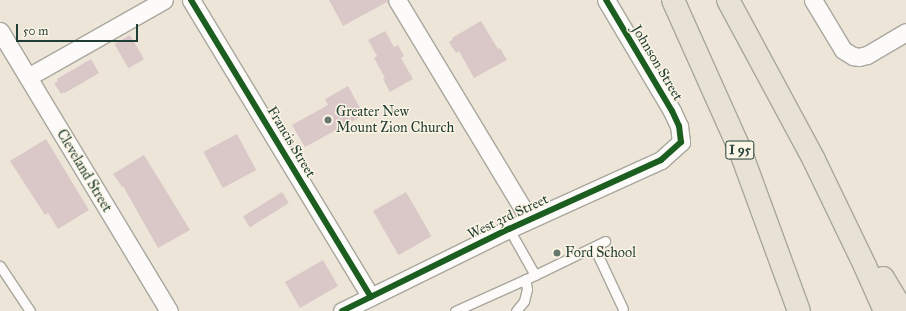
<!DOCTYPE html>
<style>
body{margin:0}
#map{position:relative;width:906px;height:311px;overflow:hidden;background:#ede5d8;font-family:"IM FELL Great Primer",serif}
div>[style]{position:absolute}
.building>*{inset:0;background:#dac8c8;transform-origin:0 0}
.roads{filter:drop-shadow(1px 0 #a8a79e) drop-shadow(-1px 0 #a8a79e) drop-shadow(0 1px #a8a79e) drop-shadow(0 -1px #a8a79e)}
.lane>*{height:9px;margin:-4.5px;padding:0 4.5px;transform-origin:4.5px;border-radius:4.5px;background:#fcfbf9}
.street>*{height:17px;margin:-8.5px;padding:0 8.5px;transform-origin:8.5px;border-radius:8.5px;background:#fcfbf9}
.highway>*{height:22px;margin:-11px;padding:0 11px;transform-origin:11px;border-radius:11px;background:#e8e2d5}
.cycleway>*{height:6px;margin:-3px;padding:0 3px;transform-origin:3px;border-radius:3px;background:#1b5e20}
.dots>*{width:11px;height:11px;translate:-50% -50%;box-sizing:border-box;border:2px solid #fcf5e5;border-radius:50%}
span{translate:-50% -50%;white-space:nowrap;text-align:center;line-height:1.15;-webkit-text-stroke:3px #fcf5e5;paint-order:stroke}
.shield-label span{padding:1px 3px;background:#fcf5e5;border:1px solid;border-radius:3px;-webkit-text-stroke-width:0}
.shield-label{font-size:13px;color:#1f3d34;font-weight:700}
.street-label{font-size:14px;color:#1f3d34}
.poi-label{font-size:14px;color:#1f3d34}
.left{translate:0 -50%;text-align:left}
.scale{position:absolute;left:16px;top:24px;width:122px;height:18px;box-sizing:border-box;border:2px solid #1f3d34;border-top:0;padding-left:5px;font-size:12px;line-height:14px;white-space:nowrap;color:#1f3d34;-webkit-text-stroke:3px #fcf5e5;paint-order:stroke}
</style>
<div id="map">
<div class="building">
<i style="clip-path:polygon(329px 0,387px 0,387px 2px,343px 26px)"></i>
<i style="clip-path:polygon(481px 21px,498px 49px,500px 48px,507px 60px,474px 78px,459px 51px,456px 53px,449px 42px,453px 39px,452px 38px)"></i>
<i style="clip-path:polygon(385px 31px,394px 47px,398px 45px,404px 56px,401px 58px,413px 79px,390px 92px,383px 79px,385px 78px,374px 58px,377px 56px,368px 40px)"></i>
<i style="left:130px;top:35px;width:28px;height:18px;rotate:60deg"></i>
<i style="clip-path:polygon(91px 59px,99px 73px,65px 93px,64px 92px,61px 94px,54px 83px,58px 81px,57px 79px)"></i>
<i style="clip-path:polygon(348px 86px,364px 115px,305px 147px,292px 125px,328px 105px,325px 99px)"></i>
<i style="left:237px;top:134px;width:41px;height:38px;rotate:62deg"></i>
<i style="clip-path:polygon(46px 139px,89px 210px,58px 229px,48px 213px,45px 215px,10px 161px)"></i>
<i style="clip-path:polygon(144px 155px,190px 230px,158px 248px,123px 186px,122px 187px,113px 174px)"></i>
<i style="left:282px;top:192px;width:13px;height:46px;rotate:58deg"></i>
<i style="left:406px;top:192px;width:51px;height:38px;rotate:60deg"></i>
<i style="left:323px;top:260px;width:30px;height:44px;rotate:60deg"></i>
</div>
<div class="roads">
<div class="lane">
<i style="left:594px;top:247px;width:68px;rotate:64.9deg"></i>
<i style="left:0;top:266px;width:54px;rotate:56.3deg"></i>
<i style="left:535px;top:275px;width:78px;rotate:-25.9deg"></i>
<i style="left:455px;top:311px;width:88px;rotate:-24.2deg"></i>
<i style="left:535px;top:275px;width:53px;rotate:-119.5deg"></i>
<i style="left:516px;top:311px;width:13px;rotate:-51deg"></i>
<i style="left:524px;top:301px;width:12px;rotate:-76deg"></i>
<i style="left:527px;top:289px;width:10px;rotate:-101deg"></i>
</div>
<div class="street">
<i style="left:191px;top:0;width:347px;rotate:58.8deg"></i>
<i style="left:397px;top:0;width:256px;rotate:58.9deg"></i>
<i style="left:813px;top:0;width:58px;rotate:59deg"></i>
<i style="left:843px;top:50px;width:12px;rotate:31deg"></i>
<i style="left:853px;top:56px;width:6px;rotate:9deg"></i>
<i style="left:859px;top:57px;width:8px;rotate:-14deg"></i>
<i style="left:867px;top:55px;width:45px;rotate:-30.5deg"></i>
<i style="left:0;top:31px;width:327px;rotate:58.9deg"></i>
<i style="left:28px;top:77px;width:156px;rotate:-29.5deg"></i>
<i style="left:342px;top:311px;width:186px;rotate:-26.2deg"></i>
<i style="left:509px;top:229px;width:167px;rotate:-24.4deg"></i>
<i style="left:661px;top:160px;width:27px;rotate:-42deg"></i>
<i style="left:681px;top:142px;width:16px;rotate:-97deg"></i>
<i style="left:679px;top:126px;width:17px;rotate:-115deg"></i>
<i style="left:672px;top:111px;width:129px;rotate:-120.7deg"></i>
</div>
<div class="highway">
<i style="left:673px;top:0;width:164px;rotate:65.9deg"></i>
<i style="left:740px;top:150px;width:171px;rotate:69.9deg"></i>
<i style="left:728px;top:0;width:182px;rotate:61.7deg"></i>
<i style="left:814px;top:160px;width:118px;rotate:64.3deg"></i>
<i style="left:865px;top:266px;width:49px;rotate:66deg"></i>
<i style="left:883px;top:278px;width:39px;rotate:59deg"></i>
</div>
</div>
<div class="cycleway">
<i style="left:191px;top:0;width:347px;rotate:58.8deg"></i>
<i style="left:342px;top:311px;width:186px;rotate:-26.2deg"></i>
<i style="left:509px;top:229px;width:167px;rotate:-24.4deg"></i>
<i style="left:661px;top:160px;width:27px;rotate:-42deg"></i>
<i style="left:681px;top:142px;width:16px;rotate:-97deg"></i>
<i style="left:679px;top:126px;width:17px;rotate:-115deg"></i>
<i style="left:672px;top:111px;width:129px;rotate:-120.7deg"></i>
</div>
<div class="dots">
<i style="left:328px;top:120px;background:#67786d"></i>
<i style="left:557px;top:253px;background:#67786d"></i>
</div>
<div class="shield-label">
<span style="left:740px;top:150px">I 95</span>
</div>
<div class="street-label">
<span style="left:657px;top:63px;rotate:59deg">Johnson Street</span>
<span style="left:291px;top:142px;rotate:59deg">Francis Street</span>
<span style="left:84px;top:171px;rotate:59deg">Cleveland Street</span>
<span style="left:508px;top:217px;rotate:-25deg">West 3rd Street</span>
</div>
<div class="poi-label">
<span class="left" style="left:336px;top:120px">Greater New<br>Mount Zion Church</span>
<span class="left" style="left:565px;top:253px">Ford School</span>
</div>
<div class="scale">50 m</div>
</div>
